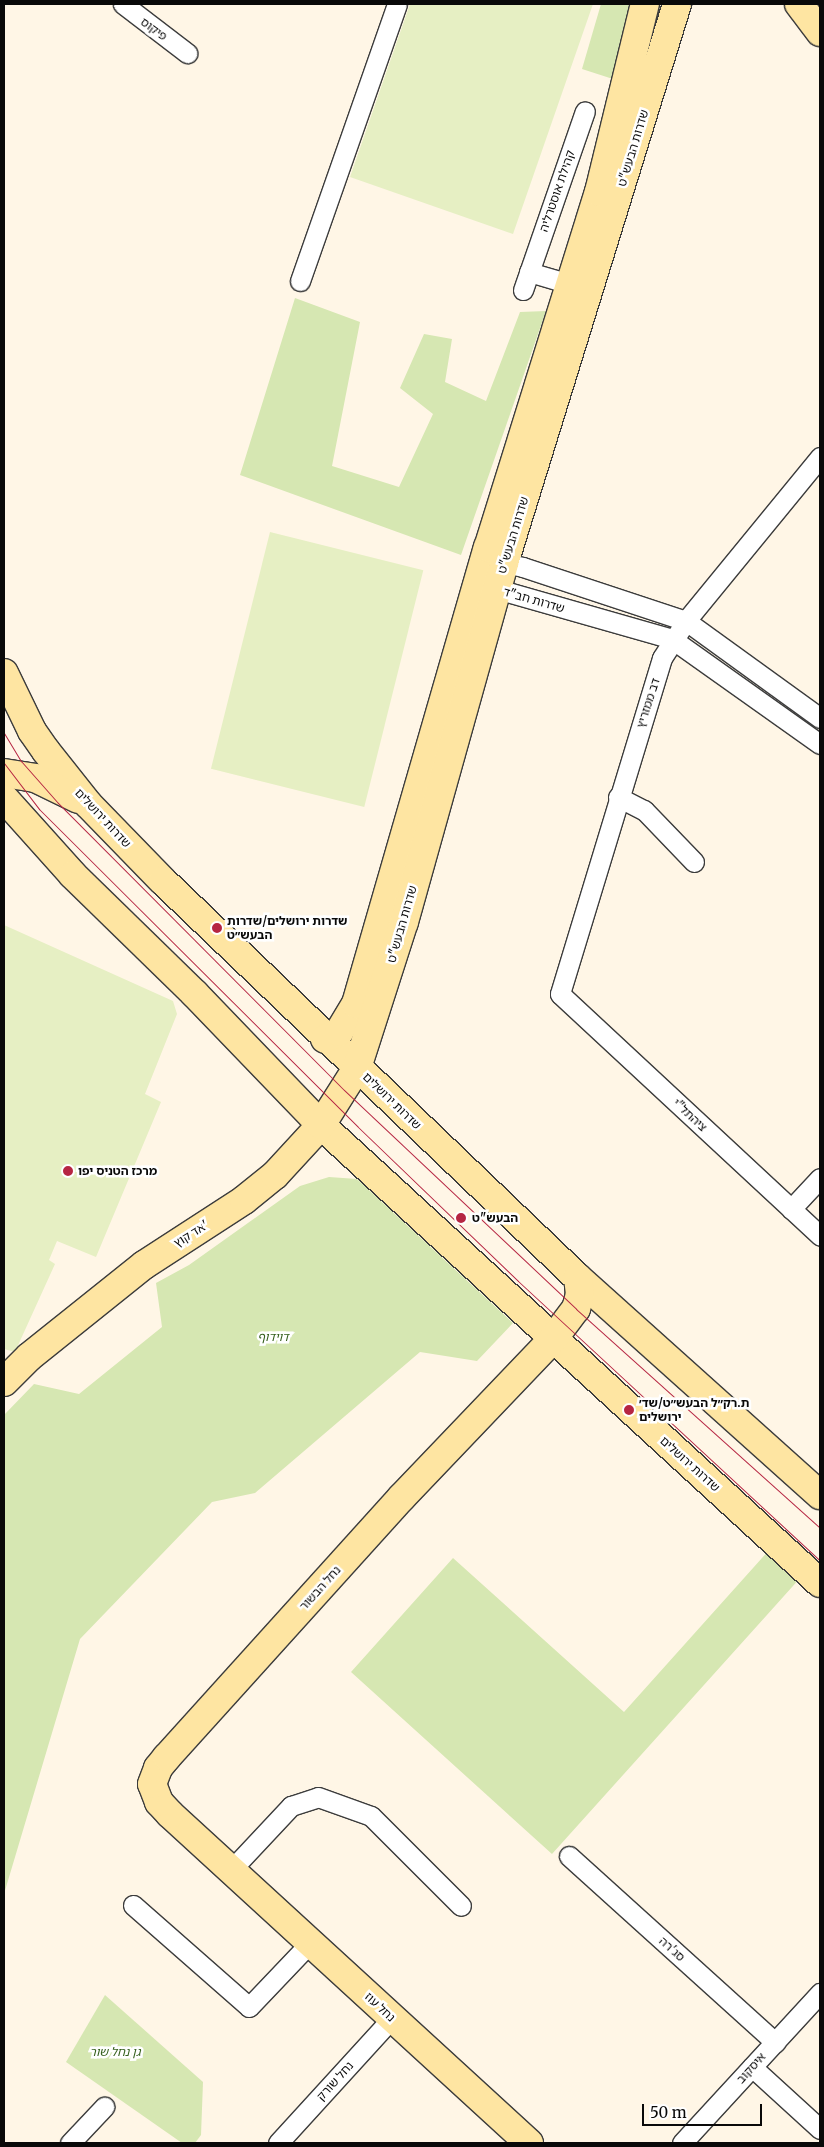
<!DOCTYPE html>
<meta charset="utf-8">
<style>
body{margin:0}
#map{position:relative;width:824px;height:2147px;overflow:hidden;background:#fff6e6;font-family:Merriweather,"Noto Sans Hebrew",serif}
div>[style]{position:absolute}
.green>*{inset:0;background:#d6e7b2}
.pitch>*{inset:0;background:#e6efc3;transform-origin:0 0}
.roads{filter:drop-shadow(1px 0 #3c3c3c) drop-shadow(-1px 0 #3c3c3c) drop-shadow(0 1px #3c3c3c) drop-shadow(0 -1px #3c3c3c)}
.street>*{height:19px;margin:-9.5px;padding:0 9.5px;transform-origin:9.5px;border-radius:9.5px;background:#fff}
.secondary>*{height:28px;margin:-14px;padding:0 14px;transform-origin:14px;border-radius:14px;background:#fee5a2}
.tram>*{height:1px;margin:-0.5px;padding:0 0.5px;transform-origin:0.5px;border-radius:0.5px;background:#b62542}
.dots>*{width:14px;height:14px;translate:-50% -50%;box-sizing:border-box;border:2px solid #fff;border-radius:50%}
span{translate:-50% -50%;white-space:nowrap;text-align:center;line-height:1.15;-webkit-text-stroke:5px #fff;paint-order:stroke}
.street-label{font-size:12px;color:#090909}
.poi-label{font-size:12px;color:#090909;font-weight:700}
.left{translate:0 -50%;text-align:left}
.park-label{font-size:12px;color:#345f1c;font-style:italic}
.frame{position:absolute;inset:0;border:5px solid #090909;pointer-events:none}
.scale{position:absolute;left:642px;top:2104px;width:120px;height:22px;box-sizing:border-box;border:2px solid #090909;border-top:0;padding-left:6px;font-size:15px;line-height:18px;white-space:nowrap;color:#090909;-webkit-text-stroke:4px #fff;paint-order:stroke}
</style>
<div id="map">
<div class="green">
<i style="clip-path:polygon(601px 4px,631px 4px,616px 80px,582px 69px)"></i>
<i style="clip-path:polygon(295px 298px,360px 322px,332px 466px,399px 487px,433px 414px,400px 388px,424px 334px,452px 339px,445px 382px,486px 401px,520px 312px,546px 311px,461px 555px,240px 475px)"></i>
<i style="clip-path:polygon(329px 1177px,357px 1179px,513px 1323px,477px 1361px,420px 1352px,255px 1493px,212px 1502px,80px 1639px,4px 1894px,4px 1415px,34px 1384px,79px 1394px,162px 1327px,156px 1283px,189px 1265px,300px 1186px)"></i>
<i style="clip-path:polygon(770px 1549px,801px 1577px,552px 1854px,351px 1672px,453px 1558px,624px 1712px)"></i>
<i style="clip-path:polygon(105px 1995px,203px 2082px,201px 2135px,195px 2143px,182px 2143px,66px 2062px)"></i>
</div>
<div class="pitch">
<i style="clip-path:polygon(410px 4px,593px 4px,513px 234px,350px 177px)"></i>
<i style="left:270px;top:532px;width:158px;height:244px;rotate:14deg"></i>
<i style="clip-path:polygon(4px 925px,173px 1001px,177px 1014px,145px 1094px,161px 1102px,96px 1257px,57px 1241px,49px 1260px,55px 1264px,15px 1352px,4px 1349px)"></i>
</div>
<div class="roads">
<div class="street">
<i style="left:123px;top:4px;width:81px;rotate:37.4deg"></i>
<i style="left:529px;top:272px;width:43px;rotate:16.3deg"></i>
<i style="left:300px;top:281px;width:293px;rotate:-70.7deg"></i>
<i style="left:523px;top:290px;width:189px;rotate:-70.9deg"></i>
<i style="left:820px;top:457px;width:212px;rotate:129.3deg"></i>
<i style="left:686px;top:621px;width:44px;rotate:123deg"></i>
<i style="left:662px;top:658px;width:351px;rotate:106.9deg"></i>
<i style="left:560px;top:994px;width:355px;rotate:42.9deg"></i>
<i style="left:820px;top:718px;width:165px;rotate:-144.1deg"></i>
<i style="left:686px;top:621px;width:172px;rotate:-161.7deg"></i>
<i style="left:523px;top:567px;width:19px;rotate:-168deg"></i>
<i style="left:504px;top:563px;width:26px;rotate:155deg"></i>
<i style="left:480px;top:574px;width:23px;rotate:41deg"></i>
<i style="left:497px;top:589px;width:182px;rotate:15.9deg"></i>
<i style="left:672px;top:639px;width:181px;rotate:35.4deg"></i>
<i style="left:618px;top:797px;width:29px;rotate:27deg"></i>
<i style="left:644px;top:810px;width:72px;rotate:46.1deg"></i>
<i style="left:791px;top:1209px;width:42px;rotate:-46.9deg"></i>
<i style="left:569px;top:1856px;width:278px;rotate:42.1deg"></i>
<i style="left:231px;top:1870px;width:88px;rotate:-46.8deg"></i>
<i style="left:291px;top:1806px;width:28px;rotate:-18deg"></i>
<i style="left:318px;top:1797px;width:56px;rotate:19.7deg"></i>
<i style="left:371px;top:1816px;width:127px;rotate:45deg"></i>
<i style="left:133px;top:1905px;width:154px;rotate:41.3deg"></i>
<i style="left:249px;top:2007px;width:88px;rotate:-46.4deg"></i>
<i style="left:752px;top:2067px;width:92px;rotate:42.4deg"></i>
<i style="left:70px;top:2143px;width:50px;rotate:-46.6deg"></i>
<i style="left:278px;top:2143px;width:169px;rotate:-47.6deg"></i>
<i style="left:682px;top:2143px;width:204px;rotate:-47.4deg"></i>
</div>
<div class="secondary">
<i style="left:799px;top:4px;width:35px;rotate:53deg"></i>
<i style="left:4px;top:673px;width:64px;rotate:64.2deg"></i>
<i style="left:32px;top:731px;width:24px;rotate:55deg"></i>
<i style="left:46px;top:751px;width:68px;rotate:51.6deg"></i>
<i style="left:88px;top:804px;width:107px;rotate:45.8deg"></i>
<i style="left:163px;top:881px;width:574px;rotate:43.73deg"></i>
<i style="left:578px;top:1278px;width:325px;rotate:41.9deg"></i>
<i style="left:4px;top:773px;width:31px;rotate:9deg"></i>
<i style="left:35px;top:778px;width:48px;rotate:26deg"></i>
<i style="left:4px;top:798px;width:103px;rotate:48.1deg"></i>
<i style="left:73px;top:875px;width:169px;rotate:44.3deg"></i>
<i style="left:194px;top:993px;width:183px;rotate:46.1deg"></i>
<i style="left:321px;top:1125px;width:677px;rotate:42.55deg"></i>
<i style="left:325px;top:1039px;width:16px;rotate:-27deg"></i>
<i style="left:339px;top:1032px;width:33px;rotate:-59deg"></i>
<i style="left:356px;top:1004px;width:475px;rotate:-73.9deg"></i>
<i style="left:488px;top:548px;width:373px;rotate:-72.7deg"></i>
<i style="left:599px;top:192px;width:194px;rotate:-76.3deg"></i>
<i style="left:4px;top:1382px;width:35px;rotate:-45deg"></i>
<i style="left:29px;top:1357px;width:147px;rotate:-38.7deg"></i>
<i style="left:144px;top:1265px;width:119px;rotate:-33deg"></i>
<i style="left:244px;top:1200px;width:40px;rotate:-39deg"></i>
<i style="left:275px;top:1175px;width:68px;rotate:-47.4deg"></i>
<i style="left:321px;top:1125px;width:67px;rotate:-57.7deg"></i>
<i style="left:357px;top:1068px;width:153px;rotate:-72.2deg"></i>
<i style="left:404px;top:922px;width:373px;rotate:-74.4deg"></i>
<i style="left:504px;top:563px;width:585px;rotate:-72.8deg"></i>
<i style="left:529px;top:2143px;width:487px;rotate:-137.5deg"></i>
<i style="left:170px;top:1814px;width:16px;rotate:-133deg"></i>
<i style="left:159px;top:1802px;width:19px;rotate:-111deg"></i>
<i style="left:152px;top:1784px;width:17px;rotate:-69deg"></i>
<i style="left:158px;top:1768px;width:14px;rotate:-51deg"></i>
<i style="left:167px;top:1757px;width:349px;rotate:-47.9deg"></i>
<i style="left:401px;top:1498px;width:220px;rotate:-46.3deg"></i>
<i style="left:553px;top:1339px;width:38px;rotate:-53deg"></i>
<i style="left:576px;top:1309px;width:16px;rotate:-75deg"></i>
<i style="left:580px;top:1294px;width:16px;rotate:-97deg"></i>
</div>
</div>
<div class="tram">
<i style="left:4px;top:733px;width:33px;rotate:59deg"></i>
<i style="left:21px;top:761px;width:56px;rotate:48.6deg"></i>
<i style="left:58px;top:803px;width:405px;rotate:45.1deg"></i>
<i style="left:344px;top:1090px;width:319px;rotate:43.3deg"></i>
<i style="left:576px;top:1309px;width:328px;rotate:41.9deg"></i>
<i style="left:4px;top:763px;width:58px;rotate:52.7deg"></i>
<i style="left:39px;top:809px;width:450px;rotate:44.9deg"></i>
<i style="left:358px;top:1127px;width:222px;rotate:43.9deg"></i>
<i style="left:518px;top:1281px;width:412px;rotate:42.8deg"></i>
</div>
<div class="dots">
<i style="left:217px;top:928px;background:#b62542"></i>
<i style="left:68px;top:1171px;background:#b62542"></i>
<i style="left:461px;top:1218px;background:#b62542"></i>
<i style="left:629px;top:1410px;background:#b62542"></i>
</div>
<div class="street-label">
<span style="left:154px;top:29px;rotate:36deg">פיקוס</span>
<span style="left:633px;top:148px;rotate:-73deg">שדרות הבעש"ט</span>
<span style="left:557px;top:191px;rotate:-71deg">קהילת אוסטרליה</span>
<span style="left:513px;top:535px;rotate:-73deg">שדרות הבעש"ט</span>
<span style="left:534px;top:600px;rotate:16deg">שדרות חב"ד</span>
<span style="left:648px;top:703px;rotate:-72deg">דב ממזריץ</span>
<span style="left:103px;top:818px;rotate:47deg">שדרות ירושלים</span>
<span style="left:402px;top:924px;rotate:-74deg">שדרות הבעש"ט</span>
<span style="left:392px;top:1101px;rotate:44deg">שדרות ירושלים</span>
<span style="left:690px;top:1115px;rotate:43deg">ציהתל"י</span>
<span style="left:191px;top:1234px;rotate:-32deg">אד קוץ'</span>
<span style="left:690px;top:1464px;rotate:42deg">שדרות ירושלים</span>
<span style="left:320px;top:1588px;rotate:-48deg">נחל הבשור</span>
<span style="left:672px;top:1949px;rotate:42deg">סג'רה</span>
<span style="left:380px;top:2007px;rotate:43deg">נחל עוז</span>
<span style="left:751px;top:2068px;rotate:-48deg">איסקוב</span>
<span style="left:335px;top:2081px;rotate:-48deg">נחל שורק</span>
</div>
<div class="poi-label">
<span class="left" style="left:227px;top:928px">שדרות ירושלים/שדרות<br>הבעש״ט</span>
<span class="left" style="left:78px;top:1171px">מרכז הטניס יפו</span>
<span class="left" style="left:472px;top:1218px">הבעש"ט</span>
<span class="left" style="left:639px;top:1410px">ת.רק״ל הבעש״ט/שד׳<br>ירושלים</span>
</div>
<div class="park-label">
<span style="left:273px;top:1337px">דוידוף</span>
<span style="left:115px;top:2052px">גן נחל שור</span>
</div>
<div class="frame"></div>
<div class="scale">50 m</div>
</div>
